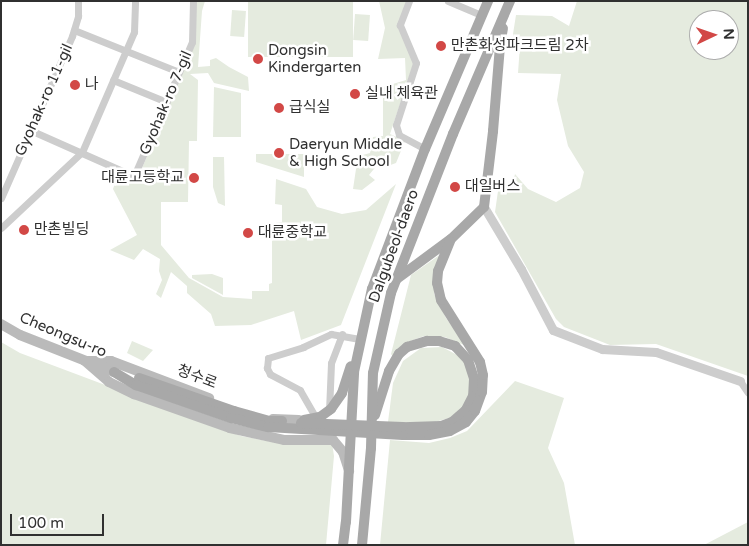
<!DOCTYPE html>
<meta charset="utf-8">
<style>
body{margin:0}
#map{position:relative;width:749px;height:546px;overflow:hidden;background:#fff;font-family:"Varela Round","Noto Sans KR",sans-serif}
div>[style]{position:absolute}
.green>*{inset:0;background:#e5ebdf;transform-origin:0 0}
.minor>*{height:7px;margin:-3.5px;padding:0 3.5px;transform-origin:3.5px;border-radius:3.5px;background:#cdcdcd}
.tertiary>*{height:9px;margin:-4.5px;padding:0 4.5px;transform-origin:4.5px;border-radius:4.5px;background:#cdcdcd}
.secondary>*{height:10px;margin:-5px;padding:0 5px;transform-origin:5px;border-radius:5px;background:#bababa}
.primary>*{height:10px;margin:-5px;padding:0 5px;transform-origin:5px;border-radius:5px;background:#a8a8a8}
.primary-bridge>*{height:10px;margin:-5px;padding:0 5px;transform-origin:5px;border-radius:5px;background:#a8a8a8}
.dots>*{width:14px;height:14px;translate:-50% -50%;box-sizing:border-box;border:2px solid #fff;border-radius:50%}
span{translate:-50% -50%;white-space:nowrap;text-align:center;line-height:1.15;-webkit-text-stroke:5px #fff;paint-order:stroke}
.poi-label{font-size:15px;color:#303030}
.left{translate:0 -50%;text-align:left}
.right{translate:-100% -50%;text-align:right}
.street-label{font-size:15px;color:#303030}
.frame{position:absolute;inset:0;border:2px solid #303030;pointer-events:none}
.north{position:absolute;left:689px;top:10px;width:50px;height:50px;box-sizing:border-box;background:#fff;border:1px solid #acacac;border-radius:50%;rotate:87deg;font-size:14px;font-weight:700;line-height:20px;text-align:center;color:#303030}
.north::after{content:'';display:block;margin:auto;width:18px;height:22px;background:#d24846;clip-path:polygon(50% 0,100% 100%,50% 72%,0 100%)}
.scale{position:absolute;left:10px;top:514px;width:94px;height:22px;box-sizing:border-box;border:2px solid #303030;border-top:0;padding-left:6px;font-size:15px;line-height:18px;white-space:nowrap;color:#303030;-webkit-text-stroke:4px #fff;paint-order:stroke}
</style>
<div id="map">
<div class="green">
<i style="clip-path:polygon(196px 1px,205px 1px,202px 11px,198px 67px,210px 66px,210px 60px,216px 58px,229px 67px,248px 77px,249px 91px,214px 83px,208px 73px,190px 74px,198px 80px,197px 141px,189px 141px,188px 202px,161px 202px,161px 245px,189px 278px,223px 297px,252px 299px,252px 291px,269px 291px,269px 284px,272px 283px,272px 229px,275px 223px,282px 222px,282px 205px,275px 204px,276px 179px,306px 189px,317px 207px,342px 214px,366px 210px,396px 184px,341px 325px,301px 340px,294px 311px,251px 325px,215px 326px,211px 314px,187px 293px,187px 286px,171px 272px,161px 298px,156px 294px,162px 280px,159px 271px,160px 259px,143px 249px,134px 260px,110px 250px,137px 235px,113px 189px,117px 177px,126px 176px,137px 180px,195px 43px)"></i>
<i style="left:248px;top:1px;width:105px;height:56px"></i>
<i style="clip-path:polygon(379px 1px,408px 1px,398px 25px,414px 62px,390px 134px,405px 141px,396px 163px,382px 168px,378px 164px,369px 175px,375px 180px,362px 190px,353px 189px,356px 169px,359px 156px,370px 153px,373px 137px,383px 136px,383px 87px,406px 80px,405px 58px,378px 59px,385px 28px)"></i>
<i style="clip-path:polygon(evenodd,577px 1px,748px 1px,748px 376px,656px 344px,610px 345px,564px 327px,556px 319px,495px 212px,499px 184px,512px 186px,515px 174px,528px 189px,556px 202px,580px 188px,584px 172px,568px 146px,557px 100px,561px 74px,518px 73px,520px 45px,515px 44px,513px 34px,516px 15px,552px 16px,569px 26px,577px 1px,699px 20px,729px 20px,729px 50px,699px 50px,699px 20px)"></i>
<i style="left:232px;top:10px;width:14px;height:26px;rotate:4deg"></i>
<i style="left:355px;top:14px;width:15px;height:26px;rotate:4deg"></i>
<i style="clip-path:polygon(214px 87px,241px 93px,241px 137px,213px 137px)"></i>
<i style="clip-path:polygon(256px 154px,304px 154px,304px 177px,256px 162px)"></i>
<i style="clip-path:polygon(213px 157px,224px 157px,225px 206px,218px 203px,213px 187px)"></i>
<i style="clip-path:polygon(441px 254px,434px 273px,434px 294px,446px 318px,466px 346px,445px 337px,424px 336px,405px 343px,393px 357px,391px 354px,411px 275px)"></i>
<i style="clip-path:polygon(212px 274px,223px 278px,223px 295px,192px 278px,192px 275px)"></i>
<i style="clip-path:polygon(132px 341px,153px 350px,143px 361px,127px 353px)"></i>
<i style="clip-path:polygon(1px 342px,20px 353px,241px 436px,278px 443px,332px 443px,334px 456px,326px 545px,1px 545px)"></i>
<i style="clip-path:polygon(442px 347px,461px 357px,471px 375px,470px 396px,462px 409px,449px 418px,428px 424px,388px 422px,393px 383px,403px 361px,421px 348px)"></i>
<i style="clip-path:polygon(515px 381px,564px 398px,548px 448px,564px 483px,575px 545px,380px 545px,390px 440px,429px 443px,450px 438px,467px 431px)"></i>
<i style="clip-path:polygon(748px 522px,748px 545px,704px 545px)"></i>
</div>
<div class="minor">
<i style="left:409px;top:1px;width:26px;rotate:111deg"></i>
<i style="left:400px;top:25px;width:41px;rotate:67.2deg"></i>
<i style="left:416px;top:63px;width:65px;rotate:107.9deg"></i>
<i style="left:396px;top:125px;width:10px;rotate:73deg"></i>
<i style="left:399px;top:135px;width:30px;rotate:28deg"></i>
<i style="left:448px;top:1px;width:36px;rotate:23deg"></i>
<i style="left:74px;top:30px;width:113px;rotate:21.8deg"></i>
<i style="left:113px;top:80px;width:58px;rotate:22.2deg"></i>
<i style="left:30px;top:130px;width:114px;rotate:23.9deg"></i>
<i style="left:134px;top:176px;width:146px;rotate:-66.6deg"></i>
<i style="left:192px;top:42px;width:41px;rotate:-88.6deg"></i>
<i style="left:1px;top:198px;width:177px;rotate:-66.3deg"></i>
<i style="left:72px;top:36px;width:21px;rotate:-73deg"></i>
<i style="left:78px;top:16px;width:15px;rotate:-90deg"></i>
<i style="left:1px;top:228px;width:111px;rotate:-43.2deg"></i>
<i style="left:82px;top:152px;width:131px;rotate:-66.6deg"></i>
<i style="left:134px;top:32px;width:31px;rotate:-88deg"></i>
<i style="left:740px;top:381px;width:14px;rotate:56deg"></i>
<i style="left:329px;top:411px;width:48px;rotate:-87.6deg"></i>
<i style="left:331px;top:363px;width:31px;rotate:-69deg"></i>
<i style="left:316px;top:418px;width:32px;rotate:-120deg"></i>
<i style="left:300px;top:390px;width:34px;rotate:-152deg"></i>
<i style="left:270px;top:374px;width:7px;rotate:-117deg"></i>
<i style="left:267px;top:368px;width:10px;rotate:-84deg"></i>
<i style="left:268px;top:358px;width:37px;rotate:-17deg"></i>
<i style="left:303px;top:347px;width:31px;rotate:-25deg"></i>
<i style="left:331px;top:334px;width:29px;rotate:10deg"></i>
</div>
<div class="tertiary">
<i style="left:484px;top:207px;width:72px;rotate:59.2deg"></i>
<i style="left:521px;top:269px;width:69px;rotate:62.3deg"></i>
<i style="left:553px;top:330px;width:53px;rotate:21.2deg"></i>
<i style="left:602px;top:349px;width:54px;rotate:3.2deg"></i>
<i style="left:656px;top:352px;width:89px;rotate:19deg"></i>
</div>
<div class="secondary">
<i style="left:1px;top:324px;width:22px;rotate:30deg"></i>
<i style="left:20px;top:335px;width:101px;rotate:21.5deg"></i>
<i style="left:85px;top:361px;width:32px;rotate:41deg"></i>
<i style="left:109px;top:382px;width:28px;rotate:26deg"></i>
<i style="left:134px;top:394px;width:102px;rotate:19.5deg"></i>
<i style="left:230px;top:428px;width:55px;rotate:12.5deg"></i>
<i style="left:284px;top:440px;width:49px"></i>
<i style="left:333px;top:440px;width:16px;rotate:50deg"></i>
<i style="left:343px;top:452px;width:20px;rotate:72deg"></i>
<i style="left:85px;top:361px;width:26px"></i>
<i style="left:111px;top:361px;width:105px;rotate:20.7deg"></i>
<i style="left:273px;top:419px;width:26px;rotate:2deg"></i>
</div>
<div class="primary">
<i style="left:394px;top:281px;width:71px;rotate:-36.4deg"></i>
<i style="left:451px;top:239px;width:46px;rotate:-44.1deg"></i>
<i style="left:484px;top:207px;width:77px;rotate:-83.2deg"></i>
<i style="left:493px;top:131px;width:86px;rotate:-85.3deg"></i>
<i style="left:500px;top:45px;width:17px;rotate:-80deg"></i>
<i style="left:114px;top:372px;width:26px;rotate:31deg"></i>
<i style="left:375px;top:415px;width:46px;rotate:-72.3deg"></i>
<i style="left:389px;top:371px;width:20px;rotate:-60deg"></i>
<i style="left:399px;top:354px;width:11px;rotate:-41deg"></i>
<i style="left:407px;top:347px;width:21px;rotate:-17deg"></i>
<i style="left:427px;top:341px;width:12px"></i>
<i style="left:439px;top:341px;width:17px;rotate:17deg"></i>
<i style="left:455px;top:346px;width:19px;rotate:47deg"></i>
<i style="left:468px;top:360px;width:20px;rotate:72deg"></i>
<i style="left:474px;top:379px;width:17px;rotate:93deg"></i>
<i style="left:473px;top:396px;width:16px;rotate:117deg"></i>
<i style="left:466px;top:410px;width:18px;rotate:139deg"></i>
<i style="left:452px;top:422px;width:12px;rotate:160deg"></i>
<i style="left:441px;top:426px;width:38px;rotate:178deg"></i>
<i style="left:304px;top:420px;width:16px;rotate:-11deg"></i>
<i style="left:320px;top:417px;width:14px;rotate:-36deg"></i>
<i style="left:331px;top:409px;width:19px;rotate:-55deg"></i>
<i style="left:342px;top:393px;width:28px;rotate:-72deg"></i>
<i style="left:403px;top:435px;width:26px"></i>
<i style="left:429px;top:435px;width:21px;rotate:-11deg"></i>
<i style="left:450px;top:431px;width:18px;rotate:-29deg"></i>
<i style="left:466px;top:422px;width:14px;rotate:-51deg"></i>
<i style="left:475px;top:411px;width:20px;rotate:-70deg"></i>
<i style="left:482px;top:392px;width:17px;rotate:-87deg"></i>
<i style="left:483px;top:375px;width:13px;rotate:-103deg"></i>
<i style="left:480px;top:362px;width:73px;rotate:-122.2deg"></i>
<i style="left:441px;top:300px;width:17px;rotate:-103deg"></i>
<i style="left:437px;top:283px;width:12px;rotate:-85deg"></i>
<i style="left:438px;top:271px;width:32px;rotate:-68deg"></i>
<i style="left:343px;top:545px;width:23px;rotate:-83deg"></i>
<i style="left:346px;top:522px;width:150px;rotate:-86.9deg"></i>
<i style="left:354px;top:372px;width:85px;rotate:-77.8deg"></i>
<i style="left:372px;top:289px;width:150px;rotate:-69.3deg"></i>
<i style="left:425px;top:149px;width:161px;rotate:-66.9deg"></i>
<i style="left:362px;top:545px;width:97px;rotate:-84.7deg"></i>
<i style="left:371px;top:448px;width:75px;rotate:-88.5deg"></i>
<i style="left:373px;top:373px;width:82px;rotate:-77.3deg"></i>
<i style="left:391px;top:293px;width:171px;rotate:-68.7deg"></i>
<i style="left:453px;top:134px;width:145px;rotate:-66.8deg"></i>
</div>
<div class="primary-bridge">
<i style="left:139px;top:378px;width:101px;rotate:19.2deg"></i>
<i style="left:234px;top:411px;width:36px;rotate:16deg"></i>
<i style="left:269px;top:421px;width:13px"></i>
<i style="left:136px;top:385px;width:101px;rotate:19.2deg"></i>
<i style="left:231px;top:418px;width:38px;rotate:14deg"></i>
<i style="left:268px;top:427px;width:135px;rotate:3.4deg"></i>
<i style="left:301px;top:423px;width:102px;rotate:2.2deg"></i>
</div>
<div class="dots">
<i style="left:441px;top:46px;background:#d24846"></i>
<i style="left:258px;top:59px;background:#d24846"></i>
<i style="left:75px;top:85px;background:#d24846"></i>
<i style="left:355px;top:94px;background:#d24846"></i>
<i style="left:279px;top:108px;background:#d24846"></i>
<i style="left:279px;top:153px;background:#d24846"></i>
<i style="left:194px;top:178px;background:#d24846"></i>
<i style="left:455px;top:187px;background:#d24846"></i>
<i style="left:24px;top:230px;background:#d24846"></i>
<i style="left:248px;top:233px;background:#d24846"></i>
</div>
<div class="poi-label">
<span class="left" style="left:451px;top:46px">만촌화성파크드림 2차</span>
<span class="left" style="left:268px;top:59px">Dongsin<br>Kindergarten</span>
<span class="left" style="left:85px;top:85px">나</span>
<span class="left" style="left:365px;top:94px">실내 체육관</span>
<span class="left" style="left:289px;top:108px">급식실</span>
<span class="left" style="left:289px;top:153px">Daeryun Middle<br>&amp; High School</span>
<span class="right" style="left:184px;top:178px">대륜고등학교</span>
<span class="left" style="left:465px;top:187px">대일버스</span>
<span class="left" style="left:34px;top:230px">만촌빌딩</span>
<span class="left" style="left:258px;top:233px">대륜중학교</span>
</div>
<div class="street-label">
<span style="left:44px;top:100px;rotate:-66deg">Gyohak-ro 11-gil</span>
<span style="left:166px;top:103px;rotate:-67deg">Gyohak-ro 7-gil</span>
<span style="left:394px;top:246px;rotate:-70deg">Dalgubeol-daero</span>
<span style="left:63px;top:335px;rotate:23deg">Cheongsu-ro</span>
<span style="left:197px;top:377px;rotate:21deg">청수로</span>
</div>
<div class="frame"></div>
<div class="north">N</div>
<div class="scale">100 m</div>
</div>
